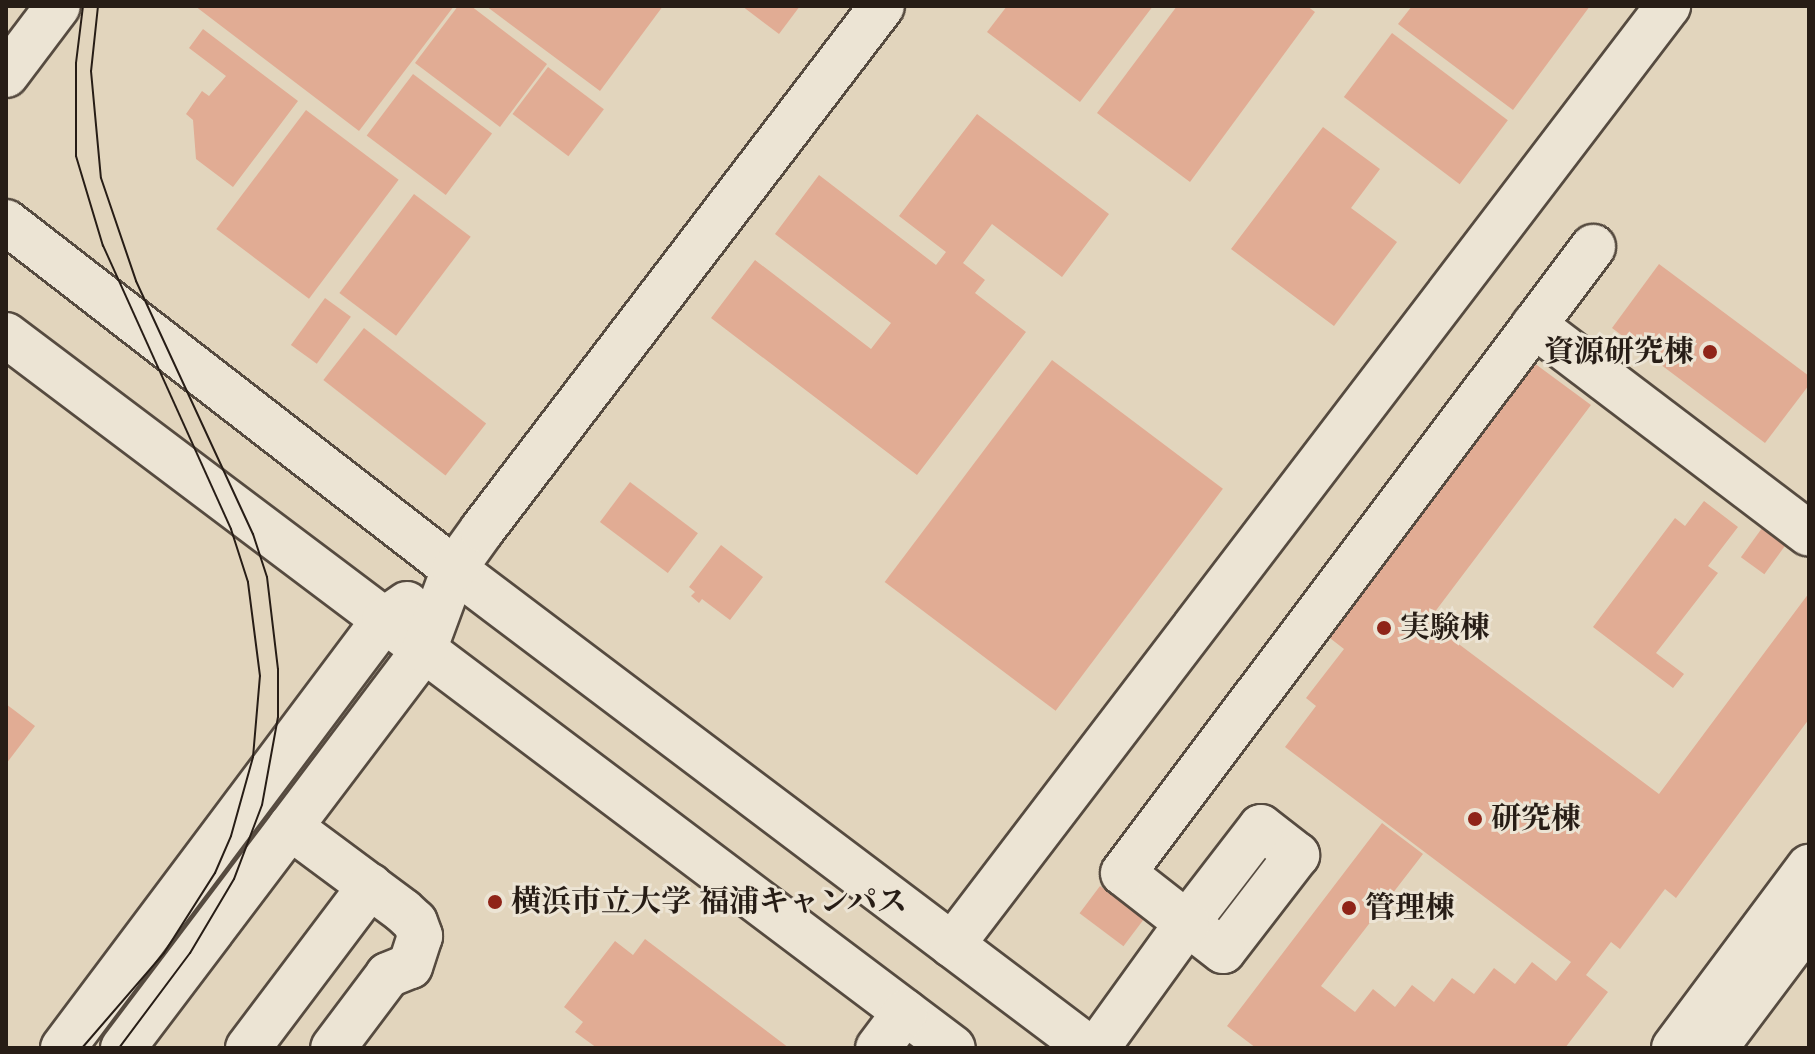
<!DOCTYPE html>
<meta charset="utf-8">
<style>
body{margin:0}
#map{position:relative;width:1815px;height:1054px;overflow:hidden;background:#e2d5bd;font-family:Cardo,"Noto Serif JP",serif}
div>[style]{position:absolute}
.building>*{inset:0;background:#e1ac94;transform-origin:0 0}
.roads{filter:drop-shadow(2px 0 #564b40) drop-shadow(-2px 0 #564b40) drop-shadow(0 2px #564b40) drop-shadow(0 -2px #564b40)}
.minor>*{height:44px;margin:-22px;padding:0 22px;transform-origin:22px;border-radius:22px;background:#ece4d4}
.tram>*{height:2px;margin:-1px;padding:0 1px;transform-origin:1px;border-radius:1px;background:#271d16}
.dots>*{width:22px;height:22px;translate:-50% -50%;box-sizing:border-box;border:4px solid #ece4d4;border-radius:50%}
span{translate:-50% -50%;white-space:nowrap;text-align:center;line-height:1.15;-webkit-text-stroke:6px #ece4d4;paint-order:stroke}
.poi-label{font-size:30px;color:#271d16;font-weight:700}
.right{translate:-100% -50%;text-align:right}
.left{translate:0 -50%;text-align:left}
.frame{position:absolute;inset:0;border:8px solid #271d16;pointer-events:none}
</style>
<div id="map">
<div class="building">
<i style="clip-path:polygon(195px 6px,454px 6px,359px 131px)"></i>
<i style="clip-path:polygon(458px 6px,471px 6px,547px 64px,500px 127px,415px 63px)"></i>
<i style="clip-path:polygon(486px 6px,663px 6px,600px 91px)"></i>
<i style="clip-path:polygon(742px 6px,800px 6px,779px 34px)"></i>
<i style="clip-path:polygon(1007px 6px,1153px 6px,1080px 102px,987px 32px)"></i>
<i style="clip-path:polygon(1177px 6px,1307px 6px,1315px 12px,1190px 182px,1097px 113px)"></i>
<i style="clip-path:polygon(1412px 6px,1590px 6px,1513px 110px,1398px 24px)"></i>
<i style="clip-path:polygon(203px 29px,298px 101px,233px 187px,196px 159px,193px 120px,186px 114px,202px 91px,209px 96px,226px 76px,189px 48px)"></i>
<i style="left:1392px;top:33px;width:145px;height:80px;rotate:37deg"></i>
<i style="left:548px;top:67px;width:70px;height:59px;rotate:37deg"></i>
<i style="left:413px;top:74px;width:99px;height:77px;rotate:37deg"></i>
<i style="left:306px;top:110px;width:116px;height:149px;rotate:37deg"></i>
<i style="clip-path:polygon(977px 114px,1109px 214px,1062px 277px,992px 224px,963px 263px,985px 280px,975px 293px,1026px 332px,917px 475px,711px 318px,755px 260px,871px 349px,891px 323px,775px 234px,819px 175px,936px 265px,946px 252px,899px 216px)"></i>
<i style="clip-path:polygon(1323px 127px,1380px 169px,1351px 208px,1397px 242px,1334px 326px,1231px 249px)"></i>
<i style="left:414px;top:194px;width:71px;height:124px;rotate:37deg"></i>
<i style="clip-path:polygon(1659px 264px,1809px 376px,1809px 385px,1765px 443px,1612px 328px)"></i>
<i style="left:325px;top:298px;width:32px;height:58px;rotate:36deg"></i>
<i style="left:364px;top:328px;width:155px;height:66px;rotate:38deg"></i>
<i style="left:1052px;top:360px;width:214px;height:278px;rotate:37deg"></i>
<i style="clip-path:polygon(1530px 360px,1591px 405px,1428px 621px,1659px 794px,1809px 593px,1809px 719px,1676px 898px,1665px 889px,1620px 949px,1611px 942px,1586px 975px,1608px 992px,1565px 1048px,1256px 1048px,1227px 1026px,1382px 823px,1423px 854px,1321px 986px,1355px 1012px,1373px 989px,1395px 1007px,1412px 985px,1434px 1002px,1452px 978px,1474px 994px,1494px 968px,1515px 984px,1532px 962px,1556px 981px,1571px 962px,1285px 747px,1316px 706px,1306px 698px,1344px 649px,1326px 635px)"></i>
<i style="left:630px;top:482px;width:85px;height:50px;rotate:37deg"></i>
<i style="clip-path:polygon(1704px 501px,1738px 527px,1708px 566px,1718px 573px,1656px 653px,1684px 674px,1673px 688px,1593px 627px,1675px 518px,1685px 526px)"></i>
<i style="left:1765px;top:524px;width:29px;height:41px;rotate:36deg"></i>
<i style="clip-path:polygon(721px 545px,763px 577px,730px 620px,702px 599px,699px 603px,691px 596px,695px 592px,689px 587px)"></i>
<i style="clip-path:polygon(6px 704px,35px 726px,6px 764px)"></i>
<i style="left:1100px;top:886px;width:55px;height:34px;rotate:37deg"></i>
<i style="clip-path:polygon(645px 939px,789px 1048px,597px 1048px,575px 1032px,583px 1022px,564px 1007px,615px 941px,633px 955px)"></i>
</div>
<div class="roads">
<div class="minor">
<i style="left:6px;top:75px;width:86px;rotate:-53deg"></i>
<i style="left:6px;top:222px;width:567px;rotate:37.76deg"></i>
<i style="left:454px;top:569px;width:795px;rotate:37.03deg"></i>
<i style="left:1534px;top:325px;width:345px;rotate:37.2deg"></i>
<i style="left:6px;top:335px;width:1185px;rotate:36.98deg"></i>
<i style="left:290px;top:827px;width:141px;rotate:36.6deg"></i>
<i style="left:403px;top:911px;width:16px;rotate:43deg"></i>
<i style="left:415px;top:922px;width:15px;rotate:70deg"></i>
<i style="left:420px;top:936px;width:32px;rotate:108deg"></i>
<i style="left:410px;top:966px;width:24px;rotate:158deg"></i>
<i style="left:388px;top:975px;width:91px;rotate:127deg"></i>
<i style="left:1261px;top:827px;width:46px;rotate:37.9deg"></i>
<i style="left:1297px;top:855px;width:121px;rotate:127.6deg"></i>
<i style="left:1223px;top:951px;width:46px;rotate:-142.1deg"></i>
<i style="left:1187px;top:923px;width:121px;rotate:-52.4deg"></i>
<i style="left:952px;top:945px;width:1181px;rotate:-52.67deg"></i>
<i style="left:63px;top:1048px;width:535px;rotate:-53.13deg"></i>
<i style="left:384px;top:620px;width:28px;rotate:-35deg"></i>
<i style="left:123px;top:1048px;width:499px;rotate:-52.9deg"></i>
<i style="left:424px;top:650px;width:86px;rotate:-69.7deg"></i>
<i style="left:454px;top:569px;width:48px;rotate:-54.3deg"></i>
<i style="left:482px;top:530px;width:659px;rotate:-52.64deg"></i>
<i style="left:248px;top:1048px;width:203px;rotate:-53deg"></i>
<i style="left:878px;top:1048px;width:45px;rotate:-53.1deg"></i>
<i style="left:1097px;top:1048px;width:154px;rotate:-54.2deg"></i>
<i style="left:1187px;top:923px;width:81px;rotate:-142deg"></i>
<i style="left:1123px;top:873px;width:783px;rotate:-53.1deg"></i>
<i style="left:1674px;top:1048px;width:226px;rotate:-53.3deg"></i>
<i style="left:1715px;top:1048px;width:156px;rotate:-53.1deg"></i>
</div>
</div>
<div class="tram">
<i style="left:98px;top:6px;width:65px;rotate:96.1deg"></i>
<i style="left:91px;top:71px;width:107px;rotate:84.7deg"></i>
<i style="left:101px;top:178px;width:109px;rotate:71.2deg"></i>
<i style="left:136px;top:281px;width:279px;rotate:65.2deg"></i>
<i style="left:253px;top:534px;width:45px;rotate:72deg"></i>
<i style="left:267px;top:577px;width:93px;rotate:83.2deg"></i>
<i style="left:278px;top:669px;width:48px;rotate:90deg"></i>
<i style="left:278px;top:717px;width:89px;rotate:100.3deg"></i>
<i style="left:262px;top:805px;width:79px;rotate:110.7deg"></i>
<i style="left:234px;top:879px;width:86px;rotate:120.7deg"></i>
<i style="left:190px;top:953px;width:119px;rotate:126.8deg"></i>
<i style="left:82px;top:1048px;width:125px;rotate:-49.2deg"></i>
<i style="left:164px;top:953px;width:95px;rotate:-57.5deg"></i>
<i style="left:215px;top:873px;width:40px;rotate:-66.6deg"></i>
<i style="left:231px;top:836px;width:82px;rotate:-74.4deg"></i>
<i style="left:253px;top:757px;width:81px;rotate:-85.1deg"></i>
<i style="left:260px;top:676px;width:95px;rotate:-97.3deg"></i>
<i style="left:248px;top:582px;width:56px;rotate:-107.8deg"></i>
<i style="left:231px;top:529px;width:311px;rotate:-114.3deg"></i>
<i style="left:103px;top:246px;width:94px;rotate:-106.7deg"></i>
<i style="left:76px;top:156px;width:93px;rotate:-90deg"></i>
<i style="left:76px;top:63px;width:57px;rotate:-83deg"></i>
</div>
<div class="dots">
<i style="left:1710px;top:352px;background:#8f2418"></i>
<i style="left:1384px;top:628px;background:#8f2418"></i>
<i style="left:1475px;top:819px;background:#8f2418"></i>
<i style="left:495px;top:902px;background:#8f2418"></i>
<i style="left:1349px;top:908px;background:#8f2418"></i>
</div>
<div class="poi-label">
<span class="right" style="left:1694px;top:352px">資源研究棟</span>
<span class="left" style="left:1400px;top:628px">実験棟</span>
<span class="left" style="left:1491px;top:819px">研究棟</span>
<span class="left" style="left:511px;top:902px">横浜市立大学 福浦キャンパス</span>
<span class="left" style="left:1365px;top:908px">管理棟</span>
</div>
<div class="frame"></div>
</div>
